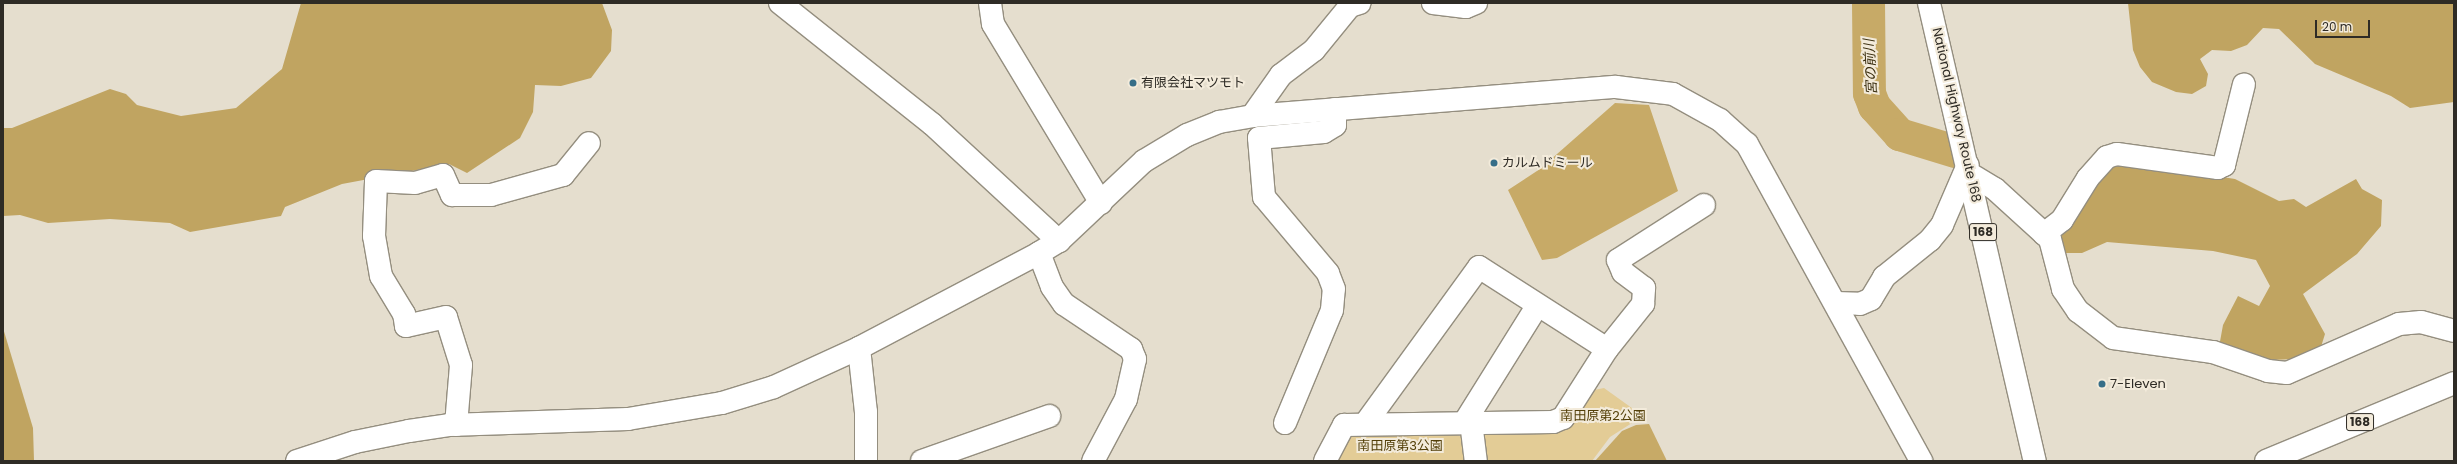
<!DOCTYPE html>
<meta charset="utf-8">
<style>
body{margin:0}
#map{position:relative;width:2457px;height:464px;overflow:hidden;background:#e5dece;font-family:Poppins,"Noto Sans JP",sans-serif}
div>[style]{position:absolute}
.green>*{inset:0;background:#e3cc96}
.forest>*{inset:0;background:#c0a461}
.water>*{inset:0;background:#c7aa67}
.river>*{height:33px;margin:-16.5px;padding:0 16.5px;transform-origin:16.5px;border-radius:16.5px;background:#c7aa67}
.roads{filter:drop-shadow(1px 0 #948e7f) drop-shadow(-1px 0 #948e7f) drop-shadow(0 1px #948e7f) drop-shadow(0 -1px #948e7f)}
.minor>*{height:22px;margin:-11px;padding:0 11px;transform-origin:11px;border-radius:11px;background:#fff}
.highway>*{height:22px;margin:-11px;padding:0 11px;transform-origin:11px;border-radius:11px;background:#fff}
.dots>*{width:11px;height:11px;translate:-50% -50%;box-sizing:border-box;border:2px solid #f3ebdb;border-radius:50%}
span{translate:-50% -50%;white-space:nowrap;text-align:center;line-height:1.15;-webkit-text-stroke:4px #f3ebdb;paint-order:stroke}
.shield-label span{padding:1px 3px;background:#f3ebdb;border:1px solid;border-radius:3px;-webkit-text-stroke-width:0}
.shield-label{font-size:12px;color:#2e2b25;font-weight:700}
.poi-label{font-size:13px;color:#2e2b25}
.left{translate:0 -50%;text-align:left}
.street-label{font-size:13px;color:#2e2b25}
.park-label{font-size:13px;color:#544009}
.water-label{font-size:14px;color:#3b2f10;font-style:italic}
.frame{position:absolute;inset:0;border:4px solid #2e2b25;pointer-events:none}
.scale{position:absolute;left:2315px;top:20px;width:55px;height:18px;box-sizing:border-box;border:2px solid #2e2b25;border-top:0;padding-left:5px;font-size:12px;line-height:14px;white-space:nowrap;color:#2e2b25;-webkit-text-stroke:3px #f3ebdb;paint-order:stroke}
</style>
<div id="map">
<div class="green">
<i style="clip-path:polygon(1604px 388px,1643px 416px,1610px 437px,1592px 461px,1482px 461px,1479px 441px,1489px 430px,1565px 430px,1594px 390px)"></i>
<i style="clip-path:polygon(1358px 432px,1449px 432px,1462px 437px,1465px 461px,1335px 461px,1345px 441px)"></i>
</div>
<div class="forest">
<i style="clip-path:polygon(301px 3px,602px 3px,612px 30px,611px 51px,591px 78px,561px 86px,535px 85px,533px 112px,520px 138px,467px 173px,449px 164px,342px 184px,285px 207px,281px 216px,190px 232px,170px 223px,110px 219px,48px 223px,20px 215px,3px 216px,3px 128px,12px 128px,110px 89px,126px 94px,137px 105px,181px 116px,236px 108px,282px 69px)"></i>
<i style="clip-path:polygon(2128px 3px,2454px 3px,2454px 102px,2410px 108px,2391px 96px,2315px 64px,2279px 29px,2263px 28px,2247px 45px,2231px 51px,2212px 50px,2200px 59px,2208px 74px,2206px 86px,2192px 94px,2176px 92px,2152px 82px,2140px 67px,2133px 50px)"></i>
<i style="clip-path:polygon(2141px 164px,2235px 179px,2279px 201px,2294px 199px,2306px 207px,2356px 179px,2362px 189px,2382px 200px,2381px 226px,2357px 254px,2303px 294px,2325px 334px,2320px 350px,2296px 359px,2272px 360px,2219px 347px,2223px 325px,2238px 296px,2259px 306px,2270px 286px,2256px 260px,2213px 251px,2107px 242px,2082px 253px,2063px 253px,2061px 233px,2075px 208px,2111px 167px)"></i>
<i style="clip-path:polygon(3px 328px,33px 428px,34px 461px,3px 461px)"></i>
</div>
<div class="water">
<i style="clip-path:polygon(1615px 103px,1649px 105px,1678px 191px,1557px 258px,1542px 260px,1508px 190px,1540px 169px)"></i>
<i style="clip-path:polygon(1649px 424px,1667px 461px,1595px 461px,1622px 431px,1636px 425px)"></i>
</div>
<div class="river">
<i style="left:1868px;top:3px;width:90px;rotate:89.4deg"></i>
<i style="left:1869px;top:93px;width:14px;rotate:69deg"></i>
<i style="left:1874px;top:106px;width:38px;rotate:48deg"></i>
<i style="left:1899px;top:134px;width:59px;rotate:16.9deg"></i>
</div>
<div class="roads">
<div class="minor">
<i style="left:780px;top:3px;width:194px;rotate:38.5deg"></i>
<i style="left:932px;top:124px;width:173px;rotate:42.7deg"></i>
<i style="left:990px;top:3px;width:21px;rotate:82deg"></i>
<i style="left:993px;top:24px;width:209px;rotate:58.9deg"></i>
<i style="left:1433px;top:3px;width:33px;rotate:7deg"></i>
<i style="left:1466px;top:7px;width:11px;rotate:-22deg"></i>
<i style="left:1252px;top:116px;width:50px;rotate:-54.7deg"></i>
<i style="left:1281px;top:75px;width:41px;rotate:-37.1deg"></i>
<i style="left:1314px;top:50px;width:57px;rotate:-50.7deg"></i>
<i style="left:1350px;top:6px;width:10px;rotate:-17deg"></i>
<i style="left:1970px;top:174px;width:29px;rotate:31deg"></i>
<i style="left:1995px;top:189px;width:74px;rotate:42.3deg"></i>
<i style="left:2050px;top:239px;width:52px;rotate:75.4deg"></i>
<i style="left:2063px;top:289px;width:27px;rotate:56deg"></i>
<i style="left:2078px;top:311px;width:44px;rotate:37.6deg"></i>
<i style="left:2113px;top:338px;width:101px;rotate:8deg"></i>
<i style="left:2213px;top:352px;width:58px;rotate:19.1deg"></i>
<i style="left:2268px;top:371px;width:19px;rotate:6deg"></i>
<i style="left:2287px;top:373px;width:122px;rotate:-23.6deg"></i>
<i style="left:2399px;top:324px;width:22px;rotate:-5deg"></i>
<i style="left:2421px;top:322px;width:34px;rotate:15deg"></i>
<i style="left:2044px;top:234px;width:23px;rotate:-38deg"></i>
<i style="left:2062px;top:220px;width:49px;rotate:-58.2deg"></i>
<i style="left:2088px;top:178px;width:28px;rotate:-48deg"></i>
<i style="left:2107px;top:157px;width:10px;rotate:-17deg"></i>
<i style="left:2117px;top:154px;width:102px;rotate:7.9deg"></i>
<i style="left:2218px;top:168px;width:7px;rotate:-27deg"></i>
<i style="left:2224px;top:165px;width:83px;rotate:-76.1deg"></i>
<i style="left:1039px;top:253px;width:36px;rotate:69deg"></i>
<i style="left:1052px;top:287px;width:21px;rotate:55deg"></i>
<i style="left:1064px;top:304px;width:81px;rotate:33.9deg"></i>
<i style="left:1131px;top:349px;width:11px;rotate:68deg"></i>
<i style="left:1135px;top:359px;width:41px;rotate:102.7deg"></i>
<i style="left:1126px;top:399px;width:70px;rotate:118deg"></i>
<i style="left:1836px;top:303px;width:24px;rotate:2deg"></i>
<i style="left:1860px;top:304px;width:12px;rotate:-24deg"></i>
<i style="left:1871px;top:299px;width:26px;rotate:-59deg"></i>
<i style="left:1884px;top:277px;width:59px;rotate:-38.8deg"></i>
<i style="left:1930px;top:240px;width:19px;rotate:-51deg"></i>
<i style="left:1942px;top:225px;width:65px;rotate:-66.6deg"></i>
<i style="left:859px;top:348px;width:64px;rotate:83.8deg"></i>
<i style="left:866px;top:412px;width:49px;rotate:90deg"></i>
<i style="left:1471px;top:422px;width:39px;rotate:83deg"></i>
<i style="left:1285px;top:423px;width:122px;rotate:-67.4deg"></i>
<i style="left:1332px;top:310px;width:21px;rotate:-85deg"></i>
<i style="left:1334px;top:289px;width:17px;rotate:-111deg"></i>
<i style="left:1328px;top:273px;width:99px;rotate:-130.1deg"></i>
<i style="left:1264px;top:197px;width:59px;rotate:-94.8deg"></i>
<i style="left:1259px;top:138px;width:65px;rotate:-5.3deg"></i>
<i style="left:1324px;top:132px;width:13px;rotate:-32deg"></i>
<i style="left:1335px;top:125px;width:16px;rotate:-90deg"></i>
<i style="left:1464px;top:423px;width:138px;rotate:-58deg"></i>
<i style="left:1365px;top:424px;width:194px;rotate:-54deg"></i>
<i style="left:1479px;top:267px;width:152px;rotate:32.6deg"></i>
<i style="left:456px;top:425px;width:60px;rotate:-85.2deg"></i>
<i style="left:461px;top:365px;width:50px;rotate:-107.4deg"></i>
<i style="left:446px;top:317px;width:41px;rotate:167.3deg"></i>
<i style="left:406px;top:326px;width:12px;rotate:-99deg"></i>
<i style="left:404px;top:314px;width:44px;rotate:-121.2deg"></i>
<i style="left:381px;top:276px;width:41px;rotate:-99.9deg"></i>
<i style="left:374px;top:236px;width:55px;rotate:-87.9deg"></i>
<i style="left:376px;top:181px;width:39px;rotate:3deg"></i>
<i style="left:415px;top:183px;width:29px;rotate:-16deg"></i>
<i style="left:443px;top:175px;width:22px;rotate:66deg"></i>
<i style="left:452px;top:195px;width:39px"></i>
<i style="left:491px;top:195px;width:75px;rotate:-15.5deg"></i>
<i style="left:563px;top:175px;width:41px;rotate:-50.9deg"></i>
<i style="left:297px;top:461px;width:61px;rotate:-18.1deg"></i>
<i style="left:355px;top:442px;width:55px;rotate:-11.5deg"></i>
<i style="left:409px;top:431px;width:40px;rotate:-8.5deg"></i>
<i style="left:449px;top:425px;width:179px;rotate:-1.9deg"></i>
<i style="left:628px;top:419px;width:95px;rotate:-9.7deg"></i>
<i style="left:722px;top:403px;width:54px;rotate:-17.1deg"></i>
<i style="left:774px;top:387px;width:94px;rotate:-24.6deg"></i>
<i style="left:859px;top:348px;width:204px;rotate:-27.8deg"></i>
<i style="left:1039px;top:253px;width:23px;rotate:-31deg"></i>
<i style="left:1059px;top:241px;width:117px;rotate:-43.3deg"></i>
<i style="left:1144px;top:161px;width:50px;rotate:-31.2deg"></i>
<i style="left:1187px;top:135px;width:35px;rotate:-22deg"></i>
<i style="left:1219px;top:122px;width:34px;rotate:-10deg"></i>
<i style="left:1252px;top:116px;width:365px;rotate:-4.6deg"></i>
<i style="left:1616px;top:87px;width:57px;rotate:7deg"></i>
<i style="left:1673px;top:94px;width:54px;rotate:29deg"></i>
<i style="left:1720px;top:120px;width:36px;rotate:42deg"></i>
<i style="left:1747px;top:144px;width:362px;rotate:61.2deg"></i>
<i style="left:922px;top:461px;width:135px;rotate:-19.5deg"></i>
<i style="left:1325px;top:461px;width:41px;rotate:-62.2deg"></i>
<i style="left:1344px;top:425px;width:209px;rotate:-0.8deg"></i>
<i style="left:1553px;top:422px;width:11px;rotate:-22deg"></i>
<i style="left:1563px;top:418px;width:82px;rotate:-57.5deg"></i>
<i style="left:1607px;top:349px;width:58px;rotate:-51.3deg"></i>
<i style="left:1643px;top:304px;width:16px;rotate:-86deg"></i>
<i style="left:1644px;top:288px;width:26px;rotate:-143deg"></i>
<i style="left:1623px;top:272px;width:13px;rotate:-113deg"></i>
<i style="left:1618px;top:260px;width:102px;rotate:-32.6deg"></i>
</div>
<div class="highway">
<i style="left:1929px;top:3px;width:470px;rotate:77deg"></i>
<i style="left:2266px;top:461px;width:204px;rotate:-22.5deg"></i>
</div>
</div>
<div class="dots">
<i style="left:1133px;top:83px;background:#366e88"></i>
<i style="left:1494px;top:163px;background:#366e88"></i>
<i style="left:2102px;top:384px;background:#366e88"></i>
</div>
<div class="shield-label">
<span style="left:1983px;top:232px">168</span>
<span style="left:2360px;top:422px">168</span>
</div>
<div class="poi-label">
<span class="left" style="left:1141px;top:83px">有限会社マツモト</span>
<span class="left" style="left:1502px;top:163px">カルムドミール</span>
<span class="left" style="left:2110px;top:384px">7-Eleven</span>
</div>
<div class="street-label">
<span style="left:1956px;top:115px;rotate:77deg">National Highway Route 168</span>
</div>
<div class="park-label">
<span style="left:1603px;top:416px">南田原第2公園</span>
<span style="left:1400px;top:446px">南田原第3公園</span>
</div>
<div class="water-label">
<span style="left:1870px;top:67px;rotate:-93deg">宮の前川</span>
</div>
<div class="frame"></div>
<div class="scale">20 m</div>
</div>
